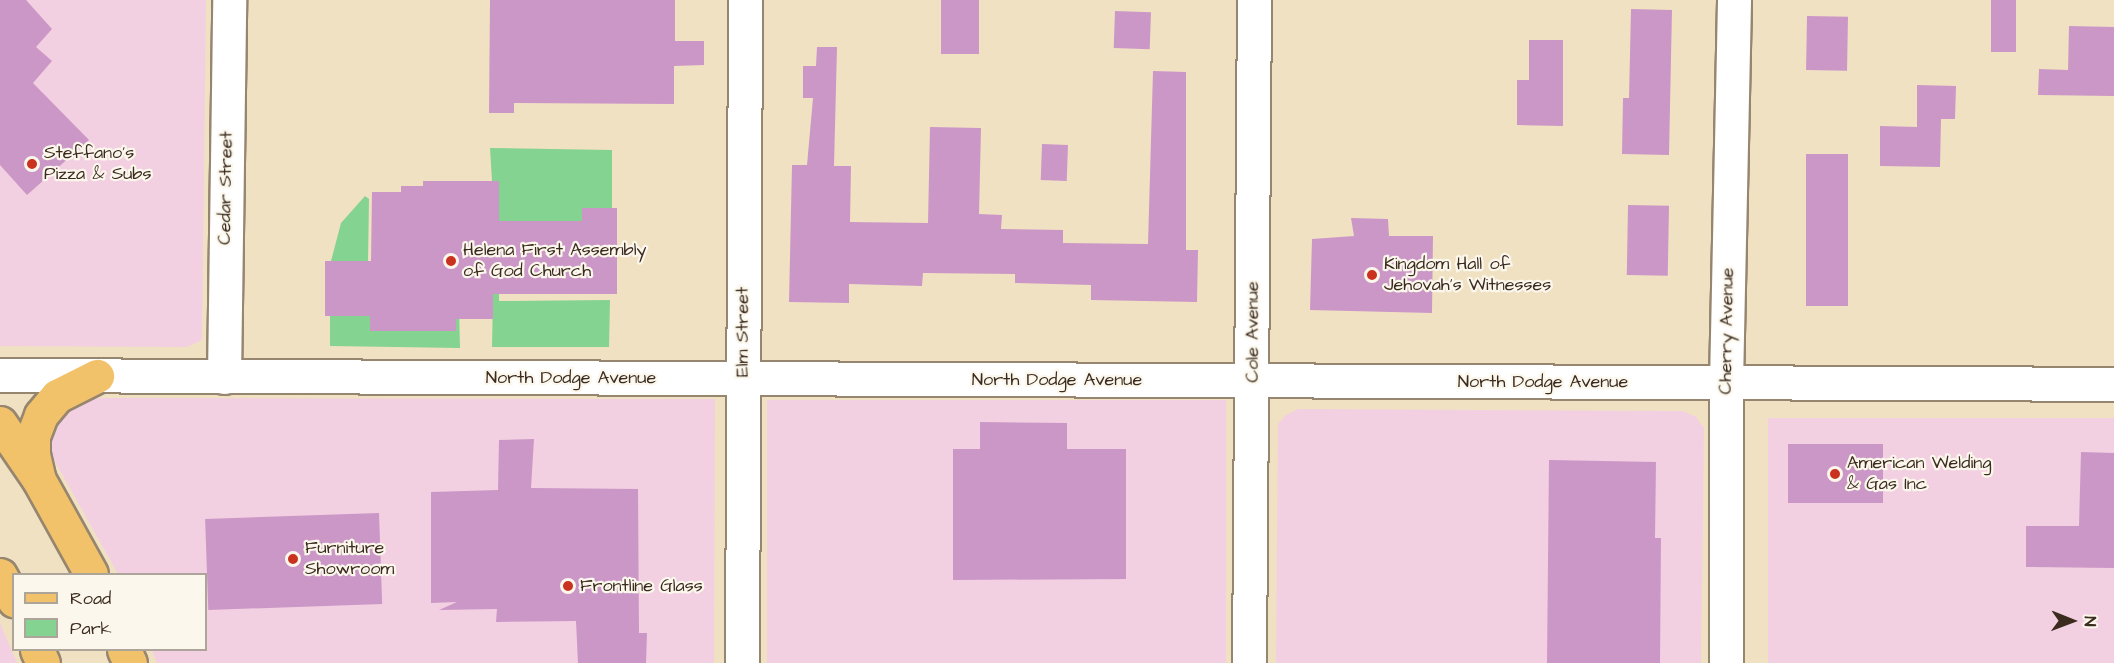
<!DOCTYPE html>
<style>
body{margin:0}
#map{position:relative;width:2114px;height:663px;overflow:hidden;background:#f1e1c3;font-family:"Architects Daughter",sans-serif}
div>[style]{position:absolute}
.built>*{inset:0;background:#f2cfe1;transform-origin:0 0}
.green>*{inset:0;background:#85d391}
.building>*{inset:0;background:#cb97c7;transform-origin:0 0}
.roads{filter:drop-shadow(2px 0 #968670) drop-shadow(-2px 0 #968670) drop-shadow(0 2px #968670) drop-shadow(0 -2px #968670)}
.minor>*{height:33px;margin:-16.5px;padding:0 16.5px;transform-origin:16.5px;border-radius:16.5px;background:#fff}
.primary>*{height:33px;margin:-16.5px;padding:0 16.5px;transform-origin:16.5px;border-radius:16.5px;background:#f2c26a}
.dots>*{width:16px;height:16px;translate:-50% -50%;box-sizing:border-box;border:3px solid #fbf7ec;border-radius:50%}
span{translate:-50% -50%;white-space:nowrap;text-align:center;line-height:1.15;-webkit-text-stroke:4.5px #fbf7ec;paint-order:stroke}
.poi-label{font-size:18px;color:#3b2a1e}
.left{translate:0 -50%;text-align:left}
.street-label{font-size:18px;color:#3b2a1e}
.legend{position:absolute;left:12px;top:573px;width:195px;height:78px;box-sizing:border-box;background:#fbf7ec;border:2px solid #aea59a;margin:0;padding:8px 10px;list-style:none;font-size:18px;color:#3b2a1e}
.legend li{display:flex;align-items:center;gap:12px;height:30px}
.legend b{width:30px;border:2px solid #aea59a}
.north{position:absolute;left:2042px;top:591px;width:60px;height:60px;-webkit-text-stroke:4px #fbf7ec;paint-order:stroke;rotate:91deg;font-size:16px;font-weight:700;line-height:24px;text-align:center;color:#3b2a1e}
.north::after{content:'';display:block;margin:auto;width:21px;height:27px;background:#3b2a1e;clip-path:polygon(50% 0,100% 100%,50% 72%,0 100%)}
</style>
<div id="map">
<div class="built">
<i style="clip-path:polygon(0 0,206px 0,202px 340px,187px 347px,0 346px)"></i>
<i style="clip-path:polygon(111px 398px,715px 399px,714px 663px,157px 663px,152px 650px,206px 650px,206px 574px,118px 574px,48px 449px,48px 419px,68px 399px)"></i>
<i style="left:767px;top:400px;width:459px;height:263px"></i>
<i style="clip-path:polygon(1298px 409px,1683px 411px,1696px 417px,1704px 428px,1701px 663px,1276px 663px,1278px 424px,1286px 415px)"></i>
<i style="left:1768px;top:418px;width:346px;height:245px"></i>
<i style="clip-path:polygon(0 623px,17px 663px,0 663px)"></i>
</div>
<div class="green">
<i style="clip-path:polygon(490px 148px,612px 150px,612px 208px,582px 208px,582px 221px,499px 221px,499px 182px,492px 181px)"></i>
<i style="clip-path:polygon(365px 196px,369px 199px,368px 261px,331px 261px,341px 223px)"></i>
<i style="clip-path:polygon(493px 294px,499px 294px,499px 301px,610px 300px,609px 347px,492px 347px)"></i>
<i style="clip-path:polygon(456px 307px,459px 307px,460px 348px,330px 346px,330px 316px,371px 316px,371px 331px,455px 331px)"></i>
</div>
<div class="building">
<i style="clip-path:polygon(0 0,26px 0,52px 29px,36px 47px,52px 61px,33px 83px,89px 140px,27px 195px,0 165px)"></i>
<i style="clip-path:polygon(490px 0,675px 0,675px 41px,704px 41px,704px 65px,674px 66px,674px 104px,514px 103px,514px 113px,489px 113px)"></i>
<i style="left:941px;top:0;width:38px;height:54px"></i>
<i style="left:1991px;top:0;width:25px;height:52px"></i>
<i style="clip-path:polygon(1631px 9px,1672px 10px,1669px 155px,1622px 154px,1623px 98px,1629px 98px)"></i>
<i style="left:1115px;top:11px;width:36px;height:37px;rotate:2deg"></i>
<i style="left:1807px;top:16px;width:41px;height:54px;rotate:1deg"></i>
<i style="clip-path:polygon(2069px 26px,2114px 27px,2114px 96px,2038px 95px,2039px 69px,2068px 70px)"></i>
<i style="clip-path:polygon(1529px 40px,1563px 40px,1563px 126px,1517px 125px,1517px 80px,1529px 80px)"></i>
<i style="clip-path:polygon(817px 47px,837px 47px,834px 166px,851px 166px,850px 222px,928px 223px,930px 127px,981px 128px,979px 214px,1002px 215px,1001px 229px,1063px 230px,1063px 243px,1148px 244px,1153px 71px,1186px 72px,1186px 250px,1198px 250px,1197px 302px,1091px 300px,1091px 285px,1015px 283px,1015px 274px,923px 273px,922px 286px,849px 284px,849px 303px,789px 302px,792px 165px,807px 165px,813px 98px,803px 98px,803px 66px,816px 66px)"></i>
<i style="clip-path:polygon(1917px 85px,1956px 86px,1955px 119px,1941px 119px,1940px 167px,1880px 166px,1880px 126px,1917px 127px)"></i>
<i style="left:1042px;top:144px;width:26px;height:36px;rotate:2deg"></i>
<i style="left:1806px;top:154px;width:42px;height:152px"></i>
<i style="clip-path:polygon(423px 181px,499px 181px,499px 221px,582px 221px,582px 208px,617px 208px,617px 294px,493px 294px,493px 319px,456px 319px,456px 331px,370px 331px,370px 316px,325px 316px,325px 261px,371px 261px,372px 192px,401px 192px,401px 186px,423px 186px)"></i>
<i style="left:1628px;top:205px;width:41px;height:70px;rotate:1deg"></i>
<i style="clip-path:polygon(1351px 218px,1388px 219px,1389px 236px,1433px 236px,1432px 313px,1310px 310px,1312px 239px,1354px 236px)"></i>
<i style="clip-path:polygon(980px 422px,1067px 423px,1067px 449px,1126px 449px,1126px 579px,953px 580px,953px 449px,980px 449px)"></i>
<i style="clip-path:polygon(534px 439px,531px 488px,638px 489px,639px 633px,647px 633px,646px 663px,578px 663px,576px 621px,496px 622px,497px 609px,439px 610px,457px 602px,431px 603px,431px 492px,498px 490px,499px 440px)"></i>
<i style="left:1788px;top:444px;width:95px;height:59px"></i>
<i style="clip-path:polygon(2081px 452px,2114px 453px,2114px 568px,2026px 567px,2026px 526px,2079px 526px)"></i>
<i style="clip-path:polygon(1549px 460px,1656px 462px,1655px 538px,1661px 538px,1660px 663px,1547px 663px)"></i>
<i style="left:379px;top:513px;width:91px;height:174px;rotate:88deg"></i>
</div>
<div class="roads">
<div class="minor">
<i style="left:0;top:375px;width:2114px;rotate:0.24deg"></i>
<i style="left:224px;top:377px;width:377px;rotate:-89.2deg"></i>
<i style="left:742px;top:663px;width:663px;rotate:-89.74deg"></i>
<i style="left:1249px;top:663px;width:663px;rotate:-89.57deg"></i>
<i style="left:1726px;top:663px;width:280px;rotate:-90deg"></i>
<i style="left:1726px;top:383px;width:383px;rotate:-88.8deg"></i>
</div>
<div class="primary">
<i style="left:0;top:423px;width:69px;rotate:55.6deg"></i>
<i style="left:39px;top:480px;width:107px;rotate:61deg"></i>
<i style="left:38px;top:476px;width:22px;rotate:-103deg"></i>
<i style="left:33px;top:455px;width:19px;rotate:-90deg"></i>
<i style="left:33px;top:436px;width:22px;rotate:-69deg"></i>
<i style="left:41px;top:415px;width:25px;rotate:-50deg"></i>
<i style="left:57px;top:396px;width:45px;rotate:-26.6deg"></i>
<i style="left:0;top:575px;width:29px;rotate:61deg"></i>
<i style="left:37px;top:650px;width:14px;rotate:65deg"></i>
<i style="left:124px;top:650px;width:14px;rotate:65deg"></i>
</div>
</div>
<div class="dots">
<i style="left:32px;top:164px;background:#c8321e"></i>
<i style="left:451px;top:261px;background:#c8321e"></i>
<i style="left:1372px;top:275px;background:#c8321e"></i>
<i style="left:1835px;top:474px;background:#c8321e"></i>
<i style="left:293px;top:559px;background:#c8321e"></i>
<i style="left:568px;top:586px;background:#c8321e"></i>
</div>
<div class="poi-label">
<span class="left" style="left:44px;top:164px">Steffano's<br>Pizza &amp; Subs</span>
<span class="left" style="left:463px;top:261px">Helena First Assembly<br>of God Church</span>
<span class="left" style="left:1384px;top:275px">Kingdom Hall of<br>Jehovah's Witnesses</span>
<span class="left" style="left:1847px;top:474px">American Welding<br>&amp; Gas Inc</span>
<span class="left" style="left:305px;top:559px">Furniture<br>Showroom</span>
<span class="left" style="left:580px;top:586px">Frontline Glass</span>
</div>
<div class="street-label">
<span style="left:226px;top:188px;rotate:-89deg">Cedar Street</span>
<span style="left:1727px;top:331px;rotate:-89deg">Cherry Avenue</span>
<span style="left:743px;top:332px;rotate:-90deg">Elm Street</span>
<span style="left:1253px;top:332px;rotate:-90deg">Cole Avenue</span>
<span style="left:571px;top:378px">North Dodge Avenue</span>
<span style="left:1057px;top:380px">North Dodge Avenue</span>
<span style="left:1543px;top:382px">North Dodge Avenue</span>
</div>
<ul class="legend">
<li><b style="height:8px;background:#f2c26a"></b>Road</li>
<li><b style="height:16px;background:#85d391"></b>Park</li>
</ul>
<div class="north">N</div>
</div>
